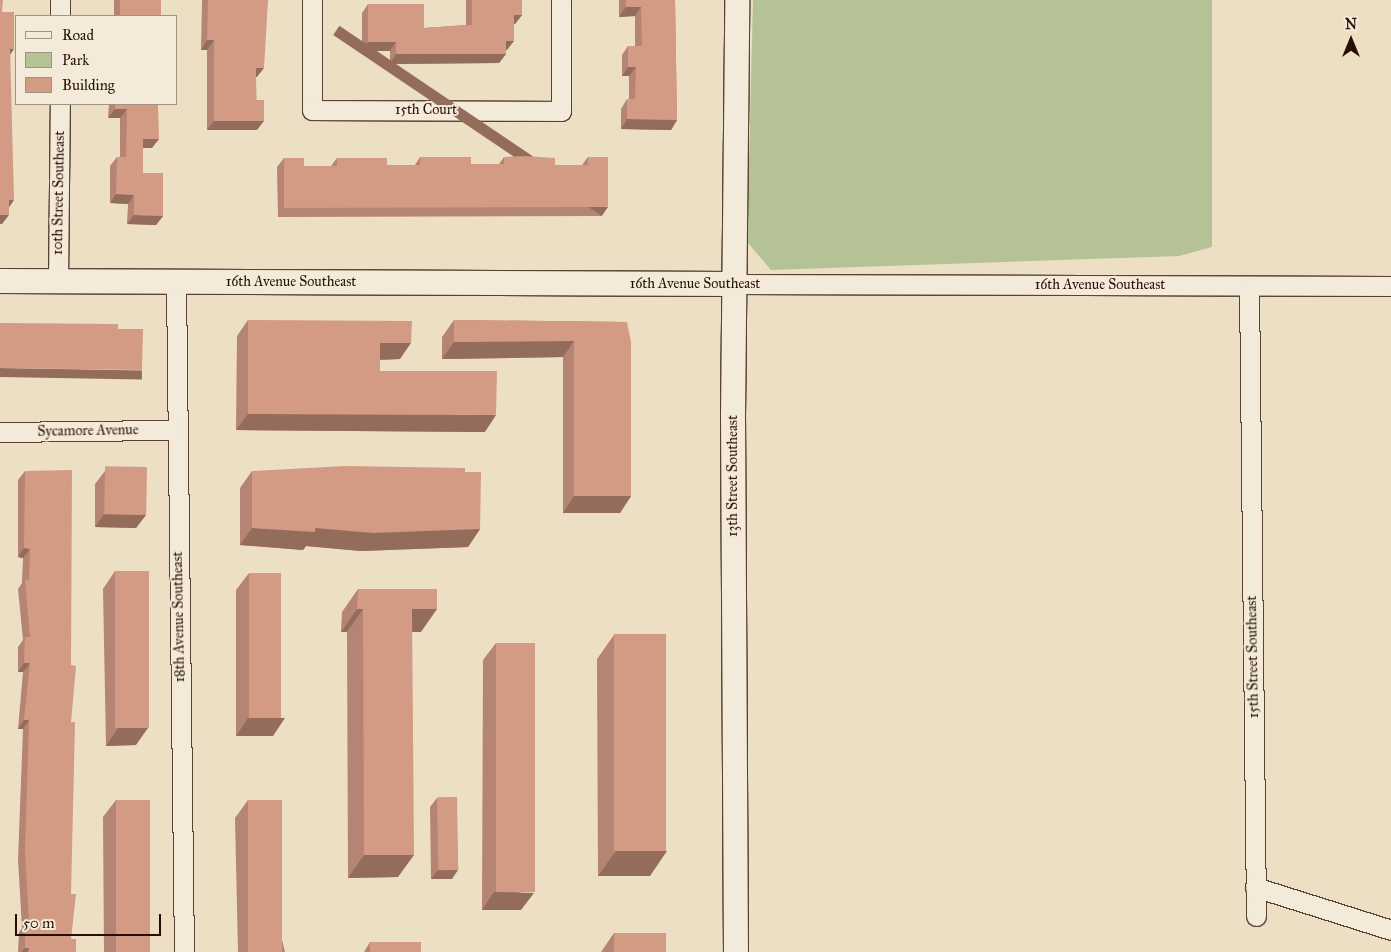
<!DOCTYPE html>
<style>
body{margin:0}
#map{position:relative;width:1391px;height:952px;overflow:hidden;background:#eddfc4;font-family:"IM FELL Great Primer",serif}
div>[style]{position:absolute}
.green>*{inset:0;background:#b5c296}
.roads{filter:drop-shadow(1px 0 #594234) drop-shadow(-1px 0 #594234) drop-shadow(0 1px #594234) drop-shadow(0 -1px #594234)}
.minor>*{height:19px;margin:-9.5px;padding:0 9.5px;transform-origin:9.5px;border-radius:9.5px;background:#f3ead9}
.tertiary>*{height:24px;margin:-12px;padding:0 12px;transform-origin:12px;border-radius:12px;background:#f3ead9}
.wall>*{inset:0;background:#b58472;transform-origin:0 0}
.shaded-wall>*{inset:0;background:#946c5c;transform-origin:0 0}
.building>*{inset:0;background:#d39a84;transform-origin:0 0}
span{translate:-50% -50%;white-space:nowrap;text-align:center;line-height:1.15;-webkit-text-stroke:4px #f3ead9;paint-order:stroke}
.street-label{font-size:14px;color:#280e04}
.legend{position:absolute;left:15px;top:15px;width:162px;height:90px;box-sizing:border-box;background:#f3ead9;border:1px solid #a29284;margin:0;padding:6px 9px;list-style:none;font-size:15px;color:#280e04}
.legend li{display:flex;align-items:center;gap:10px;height:25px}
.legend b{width:25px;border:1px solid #a29284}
.north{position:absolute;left:1326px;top:15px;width:50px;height:50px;-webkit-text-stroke:4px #f3ead9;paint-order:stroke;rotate:0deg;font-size:14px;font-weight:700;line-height:20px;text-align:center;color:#280e04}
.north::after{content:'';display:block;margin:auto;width:18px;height:22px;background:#280e04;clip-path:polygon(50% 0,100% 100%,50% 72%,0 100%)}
.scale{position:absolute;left:15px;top:914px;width:146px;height:22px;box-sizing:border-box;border:2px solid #280e04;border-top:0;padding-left:6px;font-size:15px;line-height:18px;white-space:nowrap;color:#280e04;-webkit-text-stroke:4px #f3ead9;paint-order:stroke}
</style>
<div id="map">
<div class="green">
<i style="clip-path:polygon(753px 0,1212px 0,1212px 247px,1179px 256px,771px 270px,747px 242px)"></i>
</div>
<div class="roads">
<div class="minor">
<i style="left:60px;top:0;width:16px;rotate:90deg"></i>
<i style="left:312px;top:0;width:110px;rotate:90deg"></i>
<i style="left:312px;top:110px;width:249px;rotate:0.2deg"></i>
<i style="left:561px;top:111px;width:111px;rotate:-90deg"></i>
<i style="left:58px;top:282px;width:178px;rotate:-89.4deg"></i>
<i style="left:176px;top:282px;width:670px;rotate:89.32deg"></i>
<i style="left:733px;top:284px;width:658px;rotate:0.17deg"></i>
<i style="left:1249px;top:286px;width:630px;rotate:89.36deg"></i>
<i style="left:0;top:432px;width:176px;rotate:-0.7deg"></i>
<i style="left:1255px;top:887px;width:143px;rotate:17.5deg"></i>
</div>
<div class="tertiary">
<i style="left:0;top:281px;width:733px;rotate:0.23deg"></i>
<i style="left:736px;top:952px;width:536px;rotate:-90.32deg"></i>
<i style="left:733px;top:416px;width:416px;rotate:-89.4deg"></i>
</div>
</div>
<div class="wall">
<i style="left:114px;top:0;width:47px;height:16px"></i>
<i style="clip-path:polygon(202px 0,268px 0,257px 77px,256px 77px,257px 130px,207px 130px,207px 50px,201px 50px)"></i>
<i style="clip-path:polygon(466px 0,522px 0,522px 15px,515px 24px,514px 24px,507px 50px,506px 50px,506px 54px,499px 63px,390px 64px,390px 51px,362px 51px,362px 13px,368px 4px,424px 28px,466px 25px)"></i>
<i style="clip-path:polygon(619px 0,675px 0,677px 120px,671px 130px,621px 129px,621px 109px,627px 99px,629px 99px,629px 76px,622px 76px,622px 55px,628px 46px,635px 46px,635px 16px,619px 17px)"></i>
<i style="clip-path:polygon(109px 104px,158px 104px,152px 148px,143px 148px,143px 173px,163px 216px,156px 225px,127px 224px,128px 204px,110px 203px,110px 166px,117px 157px,120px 157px,120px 118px,108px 118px)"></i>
<i style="clip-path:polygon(420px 157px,471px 164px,499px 164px,504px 157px,555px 165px,582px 165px,588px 157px,602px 216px,278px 217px,277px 167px,284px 158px,304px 166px,331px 166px,337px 158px,387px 165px,415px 165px)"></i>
<i style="clip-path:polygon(248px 320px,400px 359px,380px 360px,380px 371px,485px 432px,236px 430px,237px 336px)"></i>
<i style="clip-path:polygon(454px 320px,627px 322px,631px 496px,620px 513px,563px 513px,563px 357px,442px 359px,442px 337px)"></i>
<i style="clip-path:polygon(25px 471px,71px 722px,71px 939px,76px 952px,18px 952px,19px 932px,22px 928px,18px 860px,23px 729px,18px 729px,23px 672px,18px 672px,18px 647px,23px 640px,18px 589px,22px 583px,23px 558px,18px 557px,18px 480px)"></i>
<i style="clip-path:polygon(105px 471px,146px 515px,136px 528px,95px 527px,95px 484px)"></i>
<i style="clip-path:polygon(252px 471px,465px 472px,480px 529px,468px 547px,361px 551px,306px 546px,303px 550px,240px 545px,240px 488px)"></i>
<i style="clip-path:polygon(115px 571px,136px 745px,106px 746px,103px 589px)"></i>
<i style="clip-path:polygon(249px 573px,273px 736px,236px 736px,236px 590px)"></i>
<i style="clip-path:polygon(358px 589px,421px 632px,412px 632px,398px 877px,348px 878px,347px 632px,341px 632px,342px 612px)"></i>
<i style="clip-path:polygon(614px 635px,650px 876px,598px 876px,597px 659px)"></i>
<i style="clip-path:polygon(496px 643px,521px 910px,482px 910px,483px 660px)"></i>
<i style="clip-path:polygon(437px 798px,452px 879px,431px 879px,430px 807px)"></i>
<i style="clip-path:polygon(116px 800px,148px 952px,104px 952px,103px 817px)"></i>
<i style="clip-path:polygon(248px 800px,285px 952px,238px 952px,235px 818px)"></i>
<i style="clip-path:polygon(614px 933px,666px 952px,601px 952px)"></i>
<i style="clip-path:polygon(370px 942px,421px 952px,364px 952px)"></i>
</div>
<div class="shaded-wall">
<i style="clip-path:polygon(626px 7px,641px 7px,635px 16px,619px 17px)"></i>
<i style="clip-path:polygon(514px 15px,522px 15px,515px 24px,507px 24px)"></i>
<i style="clip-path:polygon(207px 40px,214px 40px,207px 50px,201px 50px)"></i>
<i style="clip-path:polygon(506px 41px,514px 41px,507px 50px,499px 50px)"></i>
<i style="clip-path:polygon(368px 42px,396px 42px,390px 51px,362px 51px)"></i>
<i style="clip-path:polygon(10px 48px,14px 49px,8px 58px)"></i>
<i style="clip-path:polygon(396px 54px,506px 54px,499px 63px,390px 64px)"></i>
<i style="clip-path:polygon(628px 67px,636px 67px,629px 76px,622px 76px)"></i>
<i style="clip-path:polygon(256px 68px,264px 68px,257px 77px,249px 77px)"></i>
<i style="clip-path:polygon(115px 109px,127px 109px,120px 118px,108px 118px)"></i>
<i style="clip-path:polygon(627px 119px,677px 120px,671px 130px,621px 129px)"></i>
<i style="clip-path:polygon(214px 121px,264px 121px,257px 130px,207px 130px)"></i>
<i style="clip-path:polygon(143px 139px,159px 139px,152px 148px,137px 148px)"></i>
<i style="clip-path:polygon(116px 194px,134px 195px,128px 204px,110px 203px)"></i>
<i style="clip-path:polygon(9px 200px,14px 200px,8px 209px)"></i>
<i style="left:608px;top:207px;width:11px;height:324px;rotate:124deg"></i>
<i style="clip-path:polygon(0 215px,9px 215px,2px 224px,0 224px)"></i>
<i style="clip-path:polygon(134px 215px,163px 216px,156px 225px,127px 224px)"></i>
<i style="clip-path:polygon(574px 341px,563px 357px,442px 359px,454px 342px)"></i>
<i style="clip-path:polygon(380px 343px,411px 343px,400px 359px,368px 360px)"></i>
<i style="left:0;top:368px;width:142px;height:9px;rotate:1deg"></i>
<i style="clip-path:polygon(248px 414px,496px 415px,485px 432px,236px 430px)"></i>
<i style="clip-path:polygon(574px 496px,631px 496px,620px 513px,563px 513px)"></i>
<i style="clip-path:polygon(104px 514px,146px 515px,136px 528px,95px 527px)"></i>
<i style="clip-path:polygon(252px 528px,315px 528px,480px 529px,468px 547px,361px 551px,306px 546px,303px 550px,240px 545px)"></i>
<i style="clip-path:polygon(24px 548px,30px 549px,23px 558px,18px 557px)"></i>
<i style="clip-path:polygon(357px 609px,363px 609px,347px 632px,341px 632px)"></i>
<i style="clip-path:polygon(412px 609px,437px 609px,421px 632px,396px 632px)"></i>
<i style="clip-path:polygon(24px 663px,30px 663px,23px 672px,18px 672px)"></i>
<i style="clip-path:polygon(248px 718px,285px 718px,273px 736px,236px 736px)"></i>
<i style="clip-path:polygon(24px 720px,29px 720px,23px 729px,18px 729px)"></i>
<i style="clip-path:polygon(118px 728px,148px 728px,136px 745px,106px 746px)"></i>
<i style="clip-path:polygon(616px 851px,667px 851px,650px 876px,598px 876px)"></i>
<i style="clip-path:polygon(364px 855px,414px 855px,398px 877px,348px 878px)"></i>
<i style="clip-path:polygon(438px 870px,458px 870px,452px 879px,431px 879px)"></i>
<i style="clip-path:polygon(494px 892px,534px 893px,521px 910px,482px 910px)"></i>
<i style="clip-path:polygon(25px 948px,29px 948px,27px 952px,22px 952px)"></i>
</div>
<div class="building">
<i style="clip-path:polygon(0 0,3px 0,2px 12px,14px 12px,14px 49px,10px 48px,14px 200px,9px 200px,9px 215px,0 215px)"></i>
<i style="left:120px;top:0;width:41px;height:16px"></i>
<i style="clip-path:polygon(208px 0,268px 0,264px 68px,256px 68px,256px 100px,264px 100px,264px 121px,214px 121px,214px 40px,207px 40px)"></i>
<i style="clip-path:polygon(472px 0,522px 0,522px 15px,514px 15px,514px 41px,506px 41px,506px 54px,396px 54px,396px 42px,368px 42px,368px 4px,424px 4px,424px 28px,472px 25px)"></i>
<i style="clip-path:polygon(626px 0,675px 0,677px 120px,627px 119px,627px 99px,635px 99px,636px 67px,628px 67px,628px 46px,642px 46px,641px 7px,626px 7px)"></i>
<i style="clip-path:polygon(115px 104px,158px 104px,159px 139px,143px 139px,143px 173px,163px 173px,163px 216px,134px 215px,134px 195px,116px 194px,117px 157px,126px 157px,127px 109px,115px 109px)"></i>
<i style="clip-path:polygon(524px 156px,555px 158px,555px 165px,588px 165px,588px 157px,608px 157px,608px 207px,284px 208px,284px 158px,304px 158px,304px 166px,337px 166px,337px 158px,387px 158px,387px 165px,420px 165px,420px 157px,471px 157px,471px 164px,504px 164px,504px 157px)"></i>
<i style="clip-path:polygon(248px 320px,412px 321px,411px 343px,380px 343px,380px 371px,497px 371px,496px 415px,248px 414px)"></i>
<i style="clip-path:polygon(454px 320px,627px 322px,631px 342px,631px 496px,574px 496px,574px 341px,454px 342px)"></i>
<i style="clip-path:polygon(0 323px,118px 324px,118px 329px,143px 329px,142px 370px,0 368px)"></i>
<i style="clip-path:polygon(345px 466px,465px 468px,465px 472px,481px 472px,480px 529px,373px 533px,315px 528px,315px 532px,252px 528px,252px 471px)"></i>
<i style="left:147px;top:467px;width:48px;height:42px;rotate:91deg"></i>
<i style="clip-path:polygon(72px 470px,71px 665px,76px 666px,71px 722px,75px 722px,71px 894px,76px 894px,71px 939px,76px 939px,76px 952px,29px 952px,29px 948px,25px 948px,25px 923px,29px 923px,25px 851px,29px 720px,24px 720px,30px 663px,24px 663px,25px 637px,30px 637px,25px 580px,29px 580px,30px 549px,24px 548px,25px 471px)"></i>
<i style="left:115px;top:571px;width:34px;height:157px"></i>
<i style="left:249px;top:573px;width:32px;height:145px"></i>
<i style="clip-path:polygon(358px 589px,437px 589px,437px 609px,412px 609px,414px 855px,364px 855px,363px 609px,357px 609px)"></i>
<i style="left:666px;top:634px;width:217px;height:52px;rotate:90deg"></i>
<i style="left:496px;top:643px;width:39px;height:249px"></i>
<i style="left:457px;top:797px;width:73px;height:20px;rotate:89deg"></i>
<i style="left:116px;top:800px;width:34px;height:152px"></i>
<i style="left:248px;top:800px;width:34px;height:152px"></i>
<i style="left:614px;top:933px;width:52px;height:19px"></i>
<i style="left:370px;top:942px;width:51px;height:10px"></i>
</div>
<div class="street-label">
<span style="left:426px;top:110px">15th Court</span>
<span style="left:59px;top:193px;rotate:-89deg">10th Street Southeast</span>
<span style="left:291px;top:282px">16th Avenue Southeast</span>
<span style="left:695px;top:284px">16th Avenue Southeast</span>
<span style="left:1100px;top:285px">16th Avenue Southeast</span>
<span style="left:88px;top:431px;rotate:-1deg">Sycamore Avenue</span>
<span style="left:733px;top:476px;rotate:-90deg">13th Street Southeast</span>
<span style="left:179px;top:617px;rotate:-91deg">18th Avenue Southeast</span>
<span style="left:1253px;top:657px;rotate:-91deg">15th Street Southeast</span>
</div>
<ul class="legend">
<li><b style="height:6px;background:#f3ead9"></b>Road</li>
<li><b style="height:14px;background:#b5c296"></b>Park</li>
<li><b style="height:14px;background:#d39a84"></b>Building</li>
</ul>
<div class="north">N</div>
<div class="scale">50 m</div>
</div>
